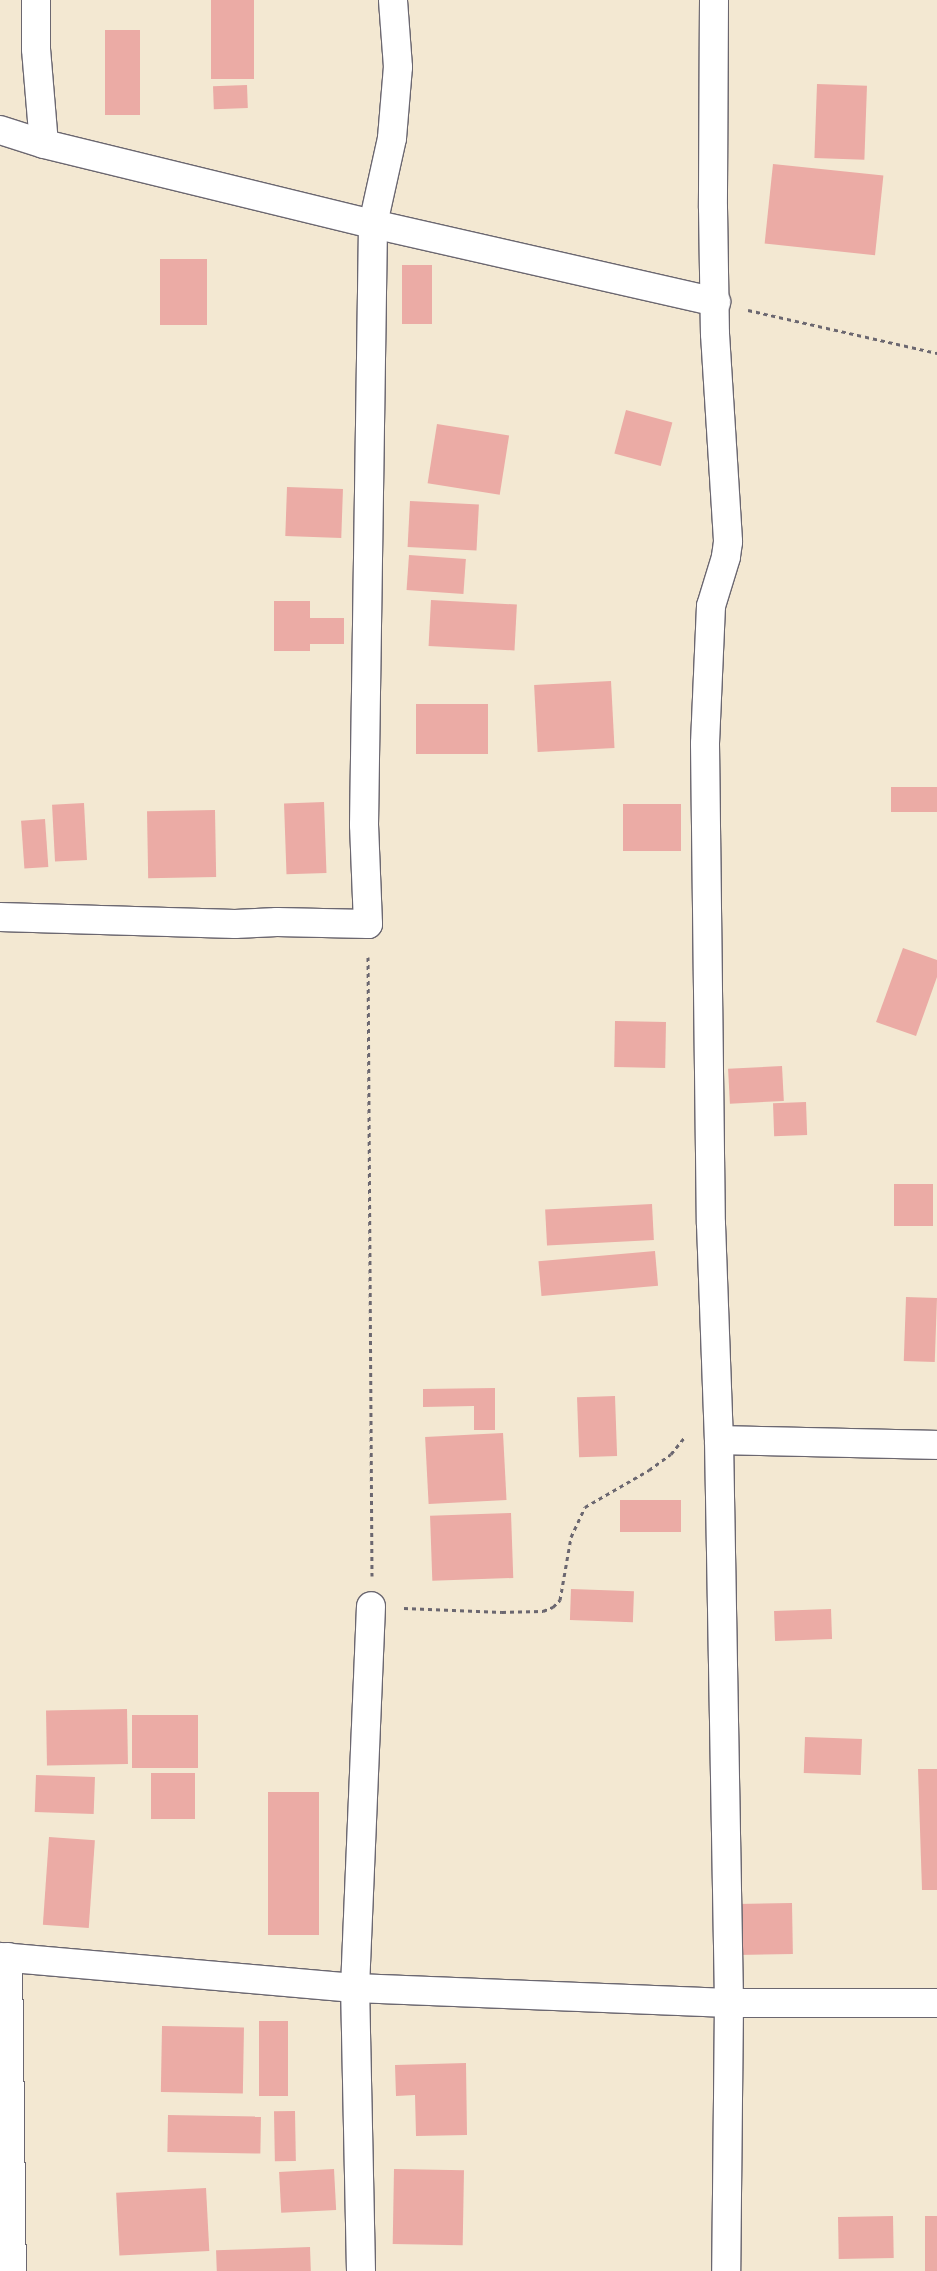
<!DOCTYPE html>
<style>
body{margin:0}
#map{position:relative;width:937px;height:2271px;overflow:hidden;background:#f3e8d2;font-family:"Gochi Hand",sans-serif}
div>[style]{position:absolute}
.building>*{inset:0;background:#ebaba5;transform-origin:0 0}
.path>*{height:3px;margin-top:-1.5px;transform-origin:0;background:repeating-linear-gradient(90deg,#6b6770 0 4px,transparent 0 8px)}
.roads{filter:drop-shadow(1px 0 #6b6770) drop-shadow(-1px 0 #6b6770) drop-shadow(0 1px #6b6770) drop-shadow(0 -1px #6b6770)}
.minor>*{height:28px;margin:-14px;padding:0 14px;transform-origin:14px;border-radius:14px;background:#fff}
span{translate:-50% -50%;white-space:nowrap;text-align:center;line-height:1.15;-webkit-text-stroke:4px #fff;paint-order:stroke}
</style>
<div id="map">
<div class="building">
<i style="left:211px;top:0;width:43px;height:79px"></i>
<i style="left:105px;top:30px;width:35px;height:85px"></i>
<i style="left:817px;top:84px;width:50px;height:74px;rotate:2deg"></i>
<i style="left:247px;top:85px;width:23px;height:34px;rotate:88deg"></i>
<i style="left:773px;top:164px;width:111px;height:80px;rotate:6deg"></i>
<i style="left:160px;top:259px;width:47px;height:66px"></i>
<i style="left:402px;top:265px;width:30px;height:59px"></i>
<i style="left:626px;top:410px;width:48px;height:45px;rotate:15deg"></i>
<i style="left:437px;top:424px;width:73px;height:60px;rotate:9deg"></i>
<i style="left:287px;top:487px;width:56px;height:49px;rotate:2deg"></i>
<i style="left:410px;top:501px;width:69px;height:46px;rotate:3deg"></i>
<i style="left:409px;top:555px;width:57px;height:35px;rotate:4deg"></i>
<i style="left:431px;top:600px;width:86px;height:46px;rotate:3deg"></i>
<i style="clip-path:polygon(274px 601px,310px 601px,310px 618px,344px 618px,344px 644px,310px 644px,310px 651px,274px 651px)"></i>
<i style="left:611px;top:681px;width:67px;height:77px;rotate:87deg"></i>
<i style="left:416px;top:704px;width:72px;height:50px"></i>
<i style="left:937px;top:787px;width:25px;height:46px;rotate:90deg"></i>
<i style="left:324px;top:802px;width:71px;height:40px;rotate:88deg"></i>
<i style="left:84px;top:803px;width:57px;height:32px;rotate:87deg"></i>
<i style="left:681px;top:804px;width:47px;height:58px;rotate:90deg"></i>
<i style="left:215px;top:810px;width:67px;height:68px;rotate:89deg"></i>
<i style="left:45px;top:819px;width:48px;height:24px;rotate:86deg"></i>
<i style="clip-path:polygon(903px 948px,937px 960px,937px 977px,916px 1036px,876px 1022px)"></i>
<i style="left:615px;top:1021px;width:51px;height:46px;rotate:1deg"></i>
<i style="left:782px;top:1066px;width:35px;height:54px;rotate:87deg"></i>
<i style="left:806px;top:1102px;width:33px;height:33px;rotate:88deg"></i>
<i style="left:894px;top:1184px;width:39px;height:42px"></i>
<i style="left:652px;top:1204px;width:36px;height:107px;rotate:87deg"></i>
<i style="left:655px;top:1251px;width:35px;height:117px;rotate:85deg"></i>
<i style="left:906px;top:1297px;width:31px;height:64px;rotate:2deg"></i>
<i style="clip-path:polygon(495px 1388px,495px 1430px,474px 1430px,474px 1406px,423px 1407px,423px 1389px)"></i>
<i style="left:615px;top:1396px;width:60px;height:38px;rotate:88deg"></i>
<i style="left:503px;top:1433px;width:67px;height:78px;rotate:87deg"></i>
<i style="left:620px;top:1500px;width:61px;height:32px"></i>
<i style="left:511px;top:1513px;width:65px;height:81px;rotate:88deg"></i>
<i style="left:571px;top:1589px;width:63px;height:31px;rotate:2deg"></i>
<i style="left:831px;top:1609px;width:30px;height:57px;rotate:88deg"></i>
<i style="left:127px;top:1709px;width:55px;height:81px;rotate:89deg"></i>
<i style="left:132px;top:1715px;width:66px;height:53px"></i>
<i style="left:805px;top:1737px;width:57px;height:36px;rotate:2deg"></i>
<i style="clip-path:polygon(918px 1769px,937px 1769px,937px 1890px,922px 1890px)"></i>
<i style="left:151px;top:1773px;width:44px;height:46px"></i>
<i style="left:36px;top:1775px;width:59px;height:37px;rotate:2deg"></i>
<i style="left:268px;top:1792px;width:51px;height:143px"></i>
<i style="left:49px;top:1837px;width:46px;height:88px;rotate:4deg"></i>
<i style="left:792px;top:1903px;width:51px;height:55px;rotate:89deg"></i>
<i style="left:288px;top:2021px;width:75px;height:29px;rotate:90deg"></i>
<i style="left:162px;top:2026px;width:82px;height:66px;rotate:1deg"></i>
<i style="clip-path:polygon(466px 2063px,467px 2135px,416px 2136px,415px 2095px,396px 2096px,395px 2065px)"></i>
<i style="left:295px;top:2111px;width:50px;height:21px;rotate:89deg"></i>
<i style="left:168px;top:2115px;width:93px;height:37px;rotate:1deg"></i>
<i style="left:334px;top:2169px;width:41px;height:55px;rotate:87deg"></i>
<i style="left:394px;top:2169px;width:70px;height:75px;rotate:1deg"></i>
<i style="left:206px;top:2188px;width:63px;height:90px;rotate:87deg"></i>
<i style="left:893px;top:2216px;width:42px;height:55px;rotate:89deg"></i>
<i style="left:925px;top:2216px;width:12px;height:55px"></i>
<i style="left:310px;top:2247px;width:24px;height:94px;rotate:88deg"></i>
</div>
<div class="path">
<i style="left:748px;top:310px;width:194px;rotate:12.8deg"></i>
<i style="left:368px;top:957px;width:619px;rotate:89.63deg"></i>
<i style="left:404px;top:1608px;width:98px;rotate:2.3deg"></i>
<i style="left:502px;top:1612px;width:41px;rotate:-1.4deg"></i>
<i style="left:543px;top:1611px;width:11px;rotate:-22deg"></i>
<i style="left:553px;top:1607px;width:10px;rotate:-45deg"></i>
<i style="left:560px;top:1600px;width:64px;rotate:-80.1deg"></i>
<i style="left:571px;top:1537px;width:33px;rotate:-65deg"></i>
<i style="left:585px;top:1507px;width:74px;rotate:-30deg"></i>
<i style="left:649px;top:1470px;width:27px;rotate:-36deg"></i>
<i style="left:671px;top:1454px;width:22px;rotate:-51deg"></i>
</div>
<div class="roads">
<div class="minor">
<i style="left:36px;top:0;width:49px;rotate:90deg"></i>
<i style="left:36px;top:49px;width:95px;rotate:85.2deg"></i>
<i style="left:714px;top:0;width:208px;rotate:90.3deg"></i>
<i style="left:713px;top:208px;width:126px;rotate:89.1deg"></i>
<i style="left:715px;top:334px;width:208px;rotate:86.4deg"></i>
<i style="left:728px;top:542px;width:15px;rotate:98deg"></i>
<i style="left:726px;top:557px;width:51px;rotate:107deg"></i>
<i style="left:711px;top:606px;width:138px;rotate:92.5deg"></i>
<i style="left:705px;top:744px;width:480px;rotate:89.3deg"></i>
<i style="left:711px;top:1224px;width:216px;rotate:87.9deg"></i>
<i style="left:719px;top:1440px;width:563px;rotate:88.98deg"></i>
<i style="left:729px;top:2003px;width:268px;rotate:90.6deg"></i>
<i style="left:0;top:130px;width:46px;rotate:17.7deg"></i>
<i style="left:44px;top:144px;width:339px;rotate:13.7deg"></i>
<i style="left:373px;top:224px;width:352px;rotate:12.8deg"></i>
<i style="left:0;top:917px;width:235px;rotate:1.7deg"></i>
<i style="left:235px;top:924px;width:42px;rotate:-2.7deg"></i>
<i style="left:277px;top:922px;width:91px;rotate:1.3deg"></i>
<i style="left:368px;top:924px;width:99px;rotate:-92.3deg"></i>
<i style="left:364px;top:825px;width:601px;rotate:-89.14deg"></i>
<i style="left:373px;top:224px;width:88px;rotate:-77.5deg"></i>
<i style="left:392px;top:138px;width:71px;rotate:-85.2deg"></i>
<i style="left:398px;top:67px;width:67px;rotate:-94.3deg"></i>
<i style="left:719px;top:1440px;width:218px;rotate:1.3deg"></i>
<i style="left:0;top:1957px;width:356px;rotate:5deg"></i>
<i style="left:355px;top:1988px;width:374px;rotate:2.3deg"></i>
<i style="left:729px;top:2003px;width:208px"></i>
<i style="left:8px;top:1957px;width:314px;rotate:89.3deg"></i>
<i style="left:361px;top:2271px;width:283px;rotate:-91.2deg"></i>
<i style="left:355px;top:1988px;width:382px;rotate:-87.6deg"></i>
</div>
</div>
</div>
